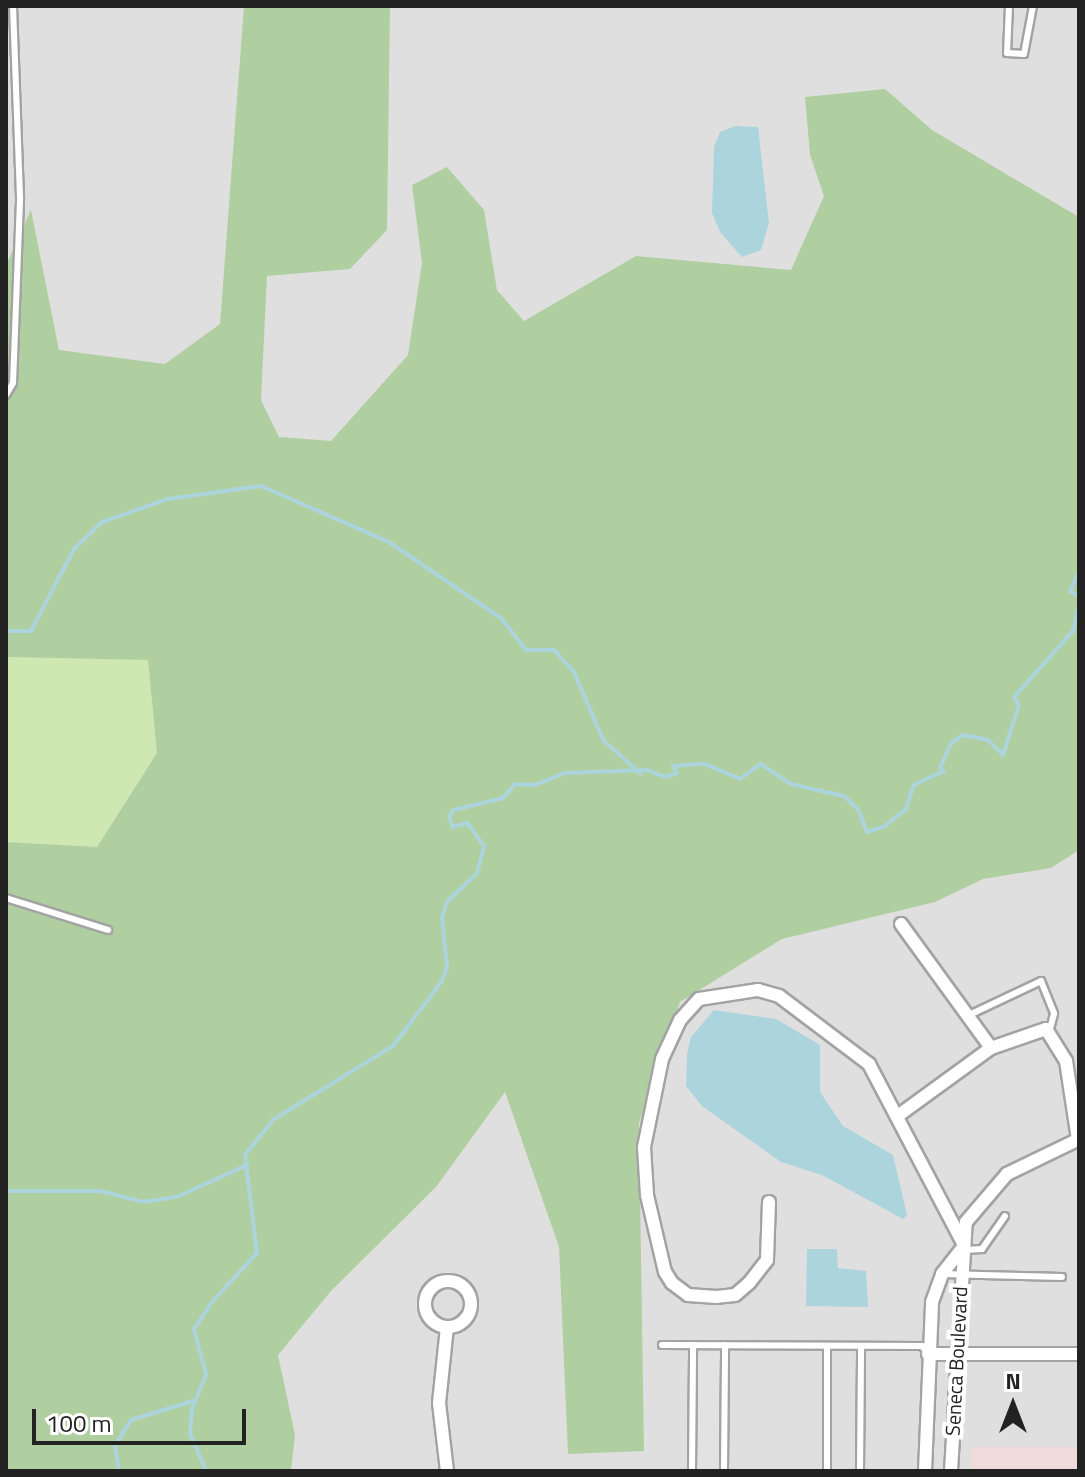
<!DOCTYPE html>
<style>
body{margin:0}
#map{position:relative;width:1085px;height:1477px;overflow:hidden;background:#f1eee9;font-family:"Titillium Web",sans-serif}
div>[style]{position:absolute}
.residential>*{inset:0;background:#e0dfdf}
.commercial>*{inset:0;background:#f1dada;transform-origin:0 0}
.grass>*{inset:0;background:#cfe8b2}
.forest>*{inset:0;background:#b0cfa0}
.parking>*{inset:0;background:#e2e2e2}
.water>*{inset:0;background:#acd4dd}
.stream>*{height:4px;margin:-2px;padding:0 2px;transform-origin:2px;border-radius:2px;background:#acd4dd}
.roads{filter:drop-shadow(2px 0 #a3a3a3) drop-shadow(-2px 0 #a3a3a3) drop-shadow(0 2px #a3a3a3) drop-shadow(0 -2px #a3a3a3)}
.service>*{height:6px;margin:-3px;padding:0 3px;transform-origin:3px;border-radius:3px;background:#fff}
.minor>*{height:12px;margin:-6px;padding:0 6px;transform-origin:6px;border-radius:6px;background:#fff}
.minor>.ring{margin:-6px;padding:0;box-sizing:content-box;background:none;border:12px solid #fff;border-radius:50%}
span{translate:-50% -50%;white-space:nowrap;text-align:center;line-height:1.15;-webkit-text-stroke:8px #fff;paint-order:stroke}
.street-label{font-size:20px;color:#222}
.frame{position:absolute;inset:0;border:8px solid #222;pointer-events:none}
.north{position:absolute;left:973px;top:1365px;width:80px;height:80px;-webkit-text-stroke:6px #fff;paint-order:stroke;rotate:0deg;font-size:22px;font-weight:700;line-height:32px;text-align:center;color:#222}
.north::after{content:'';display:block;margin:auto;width:28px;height:36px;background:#222;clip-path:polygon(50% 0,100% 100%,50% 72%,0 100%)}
.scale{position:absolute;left:32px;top:1409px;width:214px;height:36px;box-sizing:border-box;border:4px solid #222;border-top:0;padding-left:10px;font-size:24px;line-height:28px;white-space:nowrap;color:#222;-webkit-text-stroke:6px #fff;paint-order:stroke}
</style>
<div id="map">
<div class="residential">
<i style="clip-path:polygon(6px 6px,1079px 6px,1079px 1447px,971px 1448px,971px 1471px,6px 1471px)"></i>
</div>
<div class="commercial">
<i style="left:1079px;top:1447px;width:24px;height:108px;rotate:90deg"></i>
</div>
<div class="grass">
<i style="clip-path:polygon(6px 657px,148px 659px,157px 753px,97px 847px,6px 842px)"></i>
</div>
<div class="forest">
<i style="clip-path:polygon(244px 6px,390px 6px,387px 230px,350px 269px,267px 276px,261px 400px,279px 437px,331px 441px,408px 355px,422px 263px,412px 185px,447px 167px,484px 210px,497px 290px,524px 321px,636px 256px,791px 270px,824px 196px,810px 155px,805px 97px,885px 89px,932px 130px,1079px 217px,1079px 850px,1051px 868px,983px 879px,935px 902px,782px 939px,680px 1002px,639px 1123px,644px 1451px,568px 1454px,559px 1247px,505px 1092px,436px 1187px,331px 1291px,278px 1355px,295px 1435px,291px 1471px,6px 1471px,6px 842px,97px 847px,157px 753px,148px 660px,6px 657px,6px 265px,31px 210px,59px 350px,165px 364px,220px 324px)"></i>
</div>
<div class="parking">
<i style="clip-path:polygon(715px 1350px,721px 1356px,721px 1471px,696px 1471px,698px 1355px)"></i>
</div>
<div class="water">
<i style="clip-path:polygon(735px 126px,758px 127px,769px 223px,761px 250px,742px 257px,720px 232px,712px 213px,714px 147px,720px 132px)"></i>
<i style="clip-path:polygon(714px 1010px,776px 1019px,820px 1045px,820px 1092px,843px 1126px,893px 1155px,907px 1215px,903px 1219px,822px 1175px,781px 1162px,702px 1106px,686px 1086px,687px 1054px,691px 1037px)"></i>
<i style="clip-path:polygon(807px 1249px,837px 1249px,838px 1268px,866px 1271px,868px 1307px,806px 1306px)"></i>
</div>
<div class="stream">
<i style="left:1079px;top:572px;width:21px;rotate:115deg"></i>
<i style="left:1070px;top:591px;width:11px;rotate:34deg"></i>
<i style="left:6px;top:631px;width:25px"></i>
<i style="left:31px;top:631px;width:93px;rotate:-62.3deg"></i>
<i style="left:74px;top:549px;width:39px;rotate:-44deg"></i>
<i style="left:102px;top:522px;width:70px;rotate:-19.2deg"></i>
<i style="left:168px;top:499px;width:94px;rotate:-8deg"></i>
<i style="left:261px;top:486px;width:140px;rotate:23.6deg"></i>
<i style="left:389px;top:542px;width:135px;rotate:34.2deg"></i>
<i style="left:501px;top:618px;width:41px;rotate:52deg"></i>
<i style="left:526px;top:650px;width:28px"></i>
<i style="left:554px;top:650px;width:30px;rotate:48deg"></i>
<i style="left:574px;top:672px;width:74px;rotate:66.9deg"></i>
<i style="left:603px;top:740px;width:50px;rotate:41.7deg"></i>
<i style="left:6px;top:1191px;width:95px"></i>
<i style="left:101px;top:1191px;width:43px;rotate:14.7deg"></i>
<i style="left:143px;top:1202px;width:36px;rotate:-9deg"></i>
<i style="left:179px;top:1196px;width:75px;rotate:-24.5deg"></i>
<i style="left:119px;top:1471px;width:26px;rotate:-99deg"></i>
<i style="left:115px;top:1445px;width:30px;rotate:-57deg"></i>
<i style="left:131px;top:1420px;width:68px;rotate:-17.1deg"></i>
<i style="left:206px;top:1471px;width:41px;rotate:-112.8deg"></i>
<i style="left:190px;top:1433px;width:24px;rotate:-85deg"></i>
<i style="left:192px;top:1409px;width:38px;rotate:-68deg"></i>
<i style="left:206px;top:1374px;width:47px;rotate:-104.9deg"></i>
<i style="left:194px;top:1329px;width:32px;rotate:-56deg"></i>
<i style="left:212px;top:1302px;width:67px;rotate:-47.4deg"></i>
<i style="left:257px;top:1253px;width:99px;rotate:-97deg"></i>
<i style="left:245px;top:1155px;width:45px;rotate:-51.3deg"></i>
<i style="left:273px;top:1120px;width:141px;rotate:-31.7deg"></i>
<i style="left:393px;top:1046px;width:81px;rotate:-53deg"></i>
<i style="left:442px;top:981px;width:15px;rotate:-70deg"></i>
<i style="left:447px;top:967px;width:50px;rotate:-95.7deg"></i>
<i style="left:442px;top:917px;width:16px;rotate:-72deg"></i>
<i style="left:447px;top:902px;width:42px;rotate:-44deg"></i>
<i style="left:477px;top:873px;width:28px;rotate:-75deg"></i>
<i style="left:484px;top:846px;width:29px;rotate:-126deg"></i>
<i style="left:467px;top:823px;width:15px;rotate:164deg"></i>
<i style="left:453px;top:827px;width:12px;rotate:-110deg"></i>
<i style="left:449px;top:816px;width:8px;rotate:-50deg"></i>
<i style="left:454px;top:810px;width:50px;rotate:-13.8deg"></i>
<i style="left:503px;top:798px;width:18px;rotate:-49deg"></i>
<i style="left:515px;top:784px;width:20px;rotate:3deg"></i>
<i style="left:535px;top:785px;width:31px;rotate:-22deg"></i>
<i style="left:564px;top:773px;width:83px;rotate:-2.1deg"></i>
<i style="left:647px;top:770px;width:19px;rotate:21deg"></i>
<i style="left:665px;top:777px;width:13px;rotate:-18deg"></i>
<i style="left:677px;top:773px;width:8px;rotate:-120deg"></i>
<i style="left:673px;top:766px;width:32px;rotate:-4deg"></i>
<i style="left:705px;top:764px;width:38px;rotate:23deg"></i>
<i style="left:740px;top:779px;width:26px;rotate:-36deg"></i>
<i style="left:761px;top:764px;width:36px;rotate:34deg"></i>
<i style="left:791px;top:784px;width:54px;rotate:12.8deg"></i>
<i style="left:844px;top:796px;width:19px;rotate:43deg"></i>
<i style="left:858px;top:809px;width:25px;rotate:69deg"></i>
<i style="left:867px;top:832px;width:19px;rotate:-18deg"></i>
<i style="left:885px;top:826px;width:27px;rotate:-39deg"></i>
<i style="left:906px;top:809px;width:25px;rotate:-72deg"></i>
<i style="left:914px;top:785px;width:33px;rotate:-25deg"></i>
<i style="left:944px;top:771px;width:5px;rotate:-143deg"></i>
<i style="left:940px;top:768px;width:27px;rotate:-66deg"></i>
<i style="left:951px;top:743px;width:14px;rotate:-34deg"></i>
<i style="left:963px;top:735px;width:25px;rotate:11deg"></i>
<i style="left:988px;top:740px;width:21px;rotate:45deg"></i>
<i style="left:1003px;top:755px;width:52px;rotate:-72.3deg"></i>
<i style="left:1019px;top:705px;width:9px;rotate:-122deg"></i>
<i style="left:1014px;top:697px;width:89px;rotate:-48.2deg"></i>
<i style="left:1073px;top:631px;width:26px;rotate:-77deg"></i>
</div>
<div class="roads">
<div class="service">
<i style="left:1009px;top:6px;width:47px;rotate:92.4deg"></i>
<i style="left:1007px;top:53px;width:17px;rotate:3deg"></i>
<i style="left:1024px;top:54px;width:49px;rotate:-79.4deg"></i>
<i style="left:6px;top:395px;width:14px;rotate:-60deg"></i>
<i style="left:13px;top:383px;width:186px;rotate:-87.8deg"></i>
<i style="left:20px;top:197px;width:191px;rotate:-92.1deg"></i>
<i style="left:6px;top:898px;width:107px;rotate:17.4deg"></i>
<i style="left:967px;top:1016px;width:82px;rotate:-25.3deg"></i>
<i style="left:1041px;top:981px;width:35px;rotate:68deg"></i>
<i style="left:1054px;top:1014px;width:20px;rotate:105deg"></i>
<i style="left:965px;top:1250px;width:17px;rotate:-3deg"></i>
<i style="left:982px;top:1249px;width:40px;rotate:-55.1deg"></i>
<i style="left:942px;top:1274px;width:120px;rotate:1.4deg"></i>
<i style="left:662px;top:1345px;width:260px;rotate:0.2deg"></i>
<i style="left:922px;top:1346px;width:10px;rotate:53deg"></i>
<i style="left:827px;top:1346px;width:125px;rotate:90deg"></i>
<i style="left:692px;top:1471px;width:126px;rotate:-89.5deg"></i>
<i style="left:724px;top:1471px;width:126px;rotate:-89.5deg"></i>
<i style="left:860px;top:1471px;width:125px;rotate:-89.5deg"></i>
</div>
<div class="minor">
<i style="left:901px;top:924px;width:153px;rotate:54deg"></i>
<i style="left:899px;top:1115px;width:114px;rotate:-36.1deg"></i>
<i style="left:991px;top:1048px;width:58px;rotate:-19.1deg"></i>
<i style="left:1046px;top:1029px;width:38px;rotate:58deg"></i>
<i style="left:1066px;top:1061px;width:79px;rotate:81.3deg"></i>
<i style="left:769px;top:1202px;width:58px;rotate:92deg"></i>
<i style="left:767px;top:1260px;width:29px;rotate:128deg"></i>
<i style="left:749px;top:1283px;width:18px;rotate:139deg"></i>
<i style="left:735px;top:1295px;width:18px;rotate:174deg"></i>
<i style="left:717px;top:1297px;width:29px;rotate:-176deg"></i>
<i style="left:688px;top:1295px;width:20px;rotate:-143deg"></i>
<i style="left:672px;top:1283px;width:13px;rotate:-122deg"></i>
<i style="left:665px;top:1272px;width:79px;rotate:-103.2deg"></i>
<i style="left:647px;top:1195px;width:48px;rotate:-93.6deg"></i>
<i style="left:644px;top:1147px;width:90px;rotate:-78.4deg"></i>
<i style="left:662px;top:1059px;width:43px;rotate:-65.2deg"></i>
<i style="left:680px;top:1020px;width:28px;rotate:-48deg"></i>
<i style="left:699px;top:999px;width:60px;rotate:-8.7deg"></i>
<i style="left:758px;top:990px;width:22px;rotate:16deg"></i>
<i style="left:779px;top:996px;width:113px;rotate:37.1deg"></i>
<i style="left:869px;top:1064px;width:202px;rotate:62.3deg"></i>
<i class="ring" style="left:425px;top:1281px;width:34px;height:34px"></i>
<i style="left:928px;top:1354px;width:151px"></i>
<i style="left:447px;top:1471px;width:68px;rotate:-96.7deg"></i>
<i style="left:439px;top:1403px;width:76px;rotate:-84deg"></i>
<i style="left:925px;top:1471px;width:169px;rotate:-87.6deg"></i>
<i style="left:932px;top:1302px;width:30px;rotate:-70deg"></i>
<i style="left:942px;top:1274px;width:31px;rotate:-52deg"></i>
<i style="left:951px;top:1471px;width:249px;rotate:-86.6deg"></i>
<i style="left:966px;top:1222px;width:63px;rotate:-49.5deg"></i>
<i style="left:1007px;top:1174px;width:80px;rotate:-25.9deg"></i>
</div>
</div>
<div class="street-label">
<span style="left:956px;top:1361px;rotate:-87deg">Seneca Boulevard</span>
</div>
<div class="frame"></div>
<div class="north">N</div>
<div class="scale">100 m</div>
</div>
